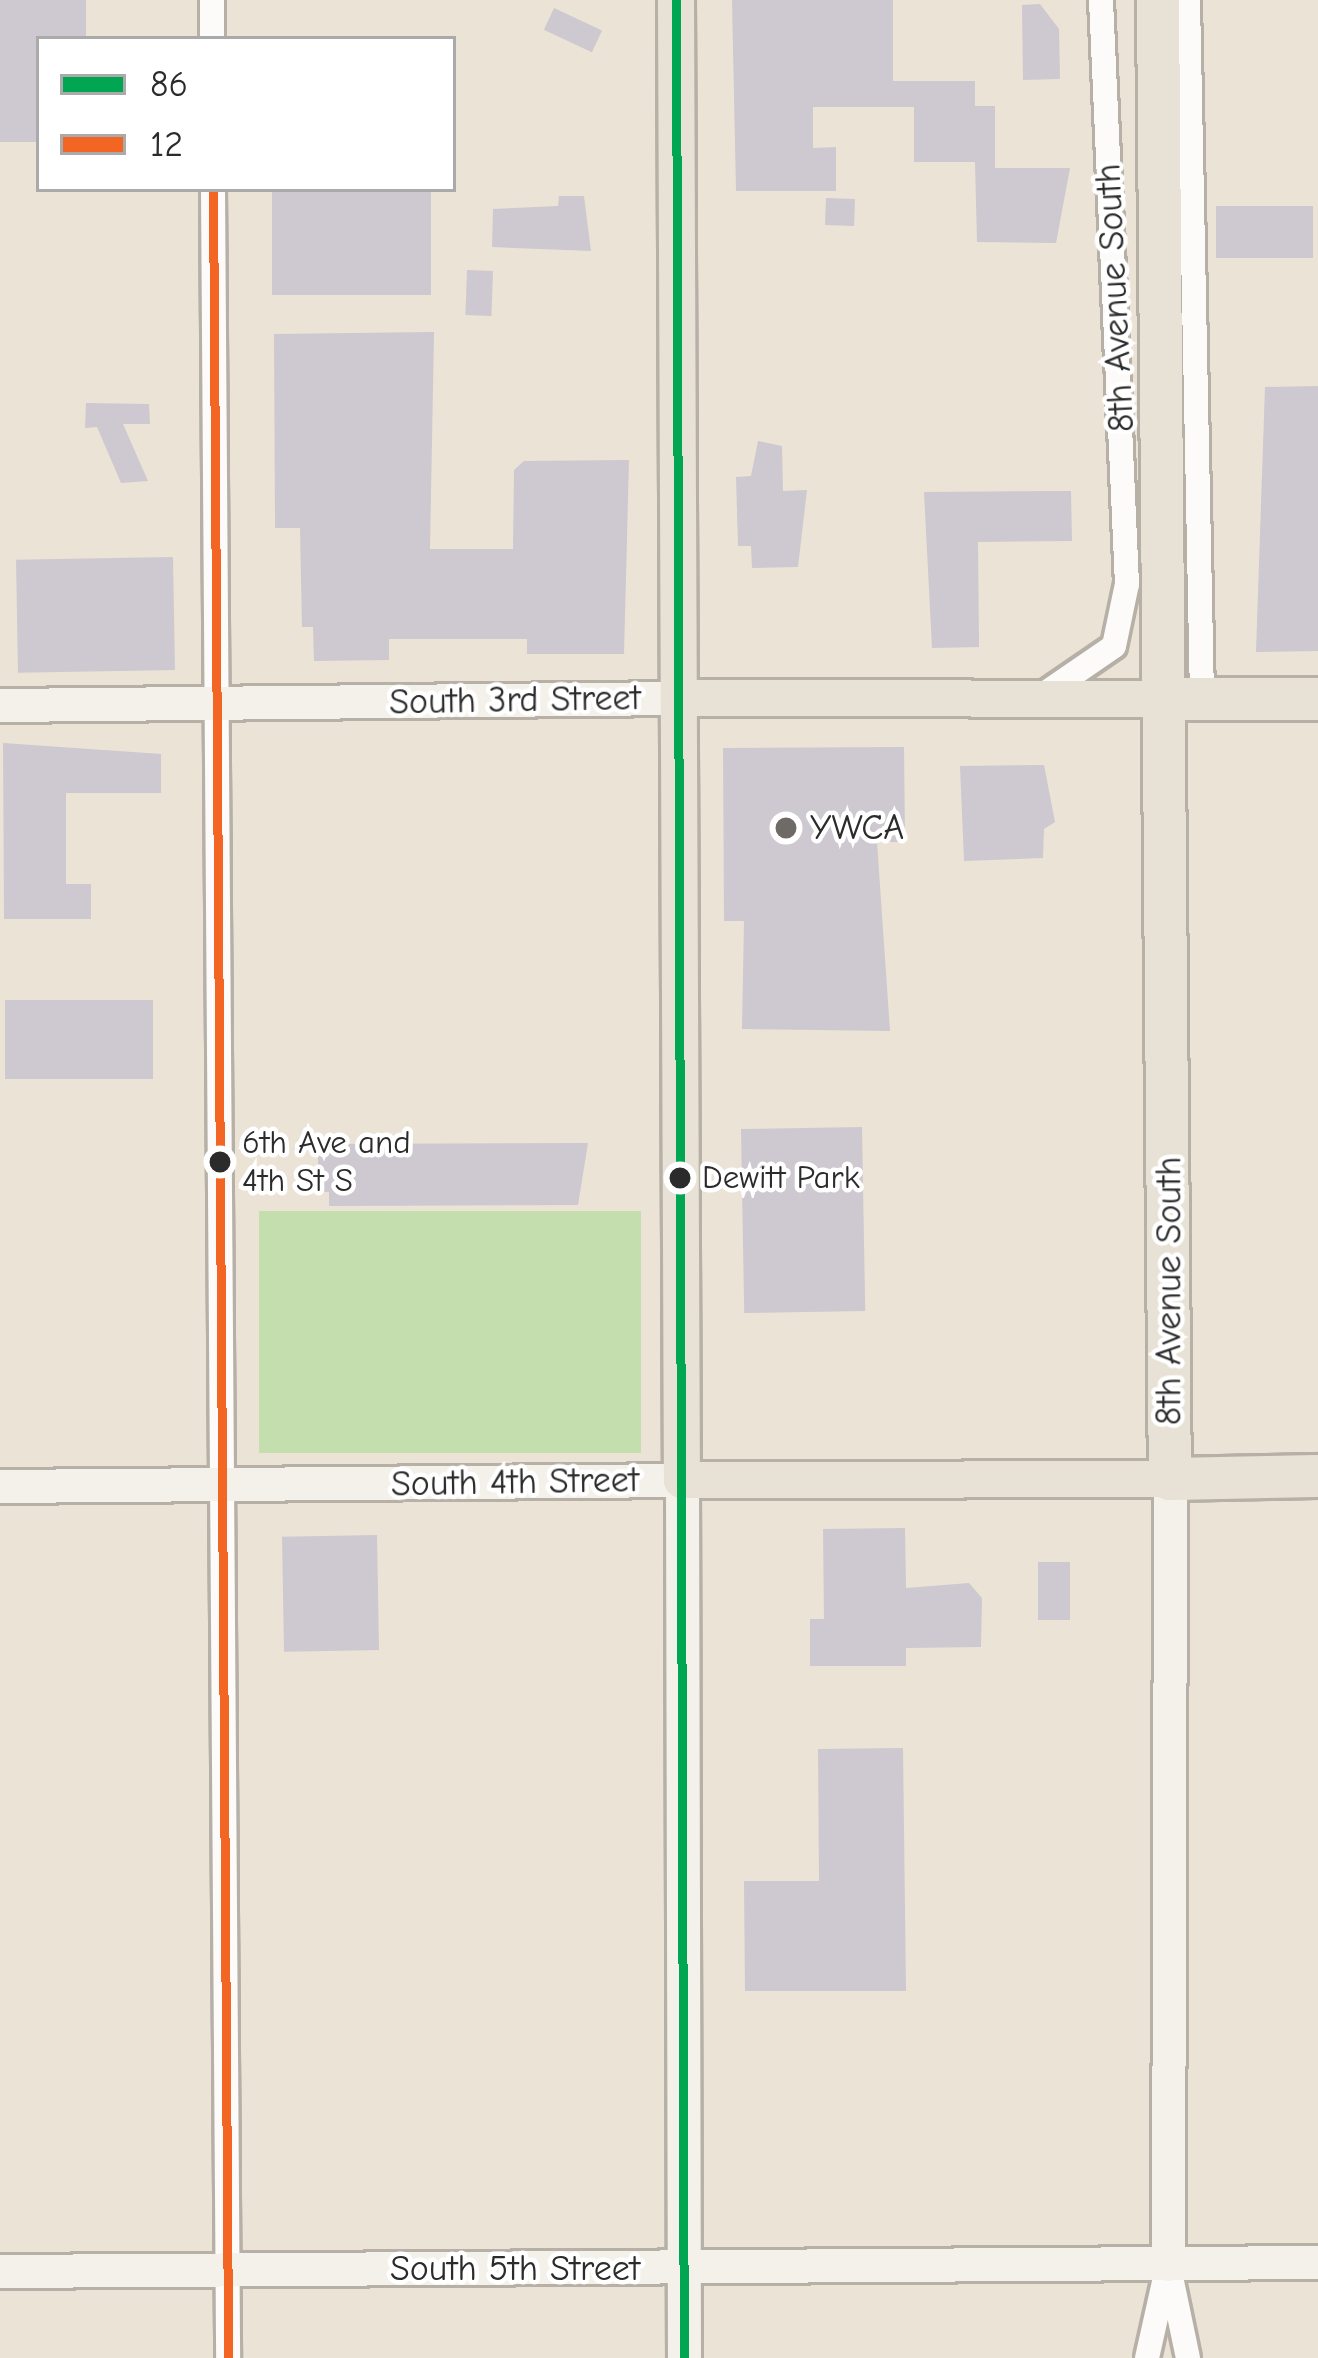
<!DOCTYPE html>
<style>
body{margin:0}
#map{position:relative;width:1318px;height:2358px;overflow:hidden;background:#ebe3d5;font-family:"Comic Neue",sans-serif}
div>[style]{position:absolute}
.green>*{inset:0;background:#c4dfad;transform-origin:0 0}
.building>*{inset:0;background:#cec8d0;transform-origin:0 0}
.roads{filter:drop-shadow(3px 0 #b6b0a7) drop-shadow(-3px 0 #b6b0a7) drop-shadow(0 3px #b6b0a7) drop-shadow(0 -3px #b6b0a7)}
.street>*{height:24px;margin:-12px;padding:0 12px;transform-origin:12px;border-radius:12px;background:#fcfbf9}
.secondary>*{height:33px;margin:-16.5px;padding:0 16.5px;transform-origin:16.5px;border-radius:16.5px;background:#f4f1ea}
.primary>*{height:36px;margin:-18px;padding:0 18px;transform-origin:18px;border-radius:18px;background:#e8e1d5}
.highway>*{height:42px;margin:-21px;padding:0 21px;transform-origin:21px;border-radius:21px;background:#e8e1d5}
.bus-1>*{height:9px;margin:-4.5px;padding:0 4.5px;transform-origin:4.5px;border-radius:4.5px;background:#00a651}
.bus-2>*{height:9px;margin:-4.5px;padding:0 4.5px;transform-origin:4.5px;border-radius:4.5px;background:#f26522}
.dots>*{width:33px;height:33px;translate:-50% -50%;box-sizing:border-box;border:6px solid #fff;border-radius:50%}
span{translate:-50% -50%;white-space:nowrap;text-align:center;line-height:1.15;-webkit-text-stroke:9px #fff;paint-order:stroke}
.bus-label{font-size:33px;color:#2b2b2b}
.left{translate:0 -50%;text-align:left}
.street-label{font-size:36px;color:#2b2b2b}
.poi-label{font-size:36px;color:#2b2b2b}
.legend{position:absolute;left:36px;top:36px;width:420px;height:156px;box-sizing:border-box;background:#fff;border:3px solid #aaa;margin:0;padding:15px 21px;list-style:none;font-size:36px;color:#2b2b2b}
.legend li{display:flex;align-items:center;gap:24px;height:60px}
.legend b{width:60px;border:3px solid #aaa}
</style>
<div id="map">
<div class="green">
<i style="left:259px;top:1211px;width:382px;height:242px"></i>
</div>
<div class="building">
<i style="clip-path:polygon(0 0,86px 0,86px 39px,39px 39px,39px 142px,0 142px)"></i>
<i style="clip-path:polygon(732px 0,893px 0,893px 81px,975px 81px,975px 106px,995px 106px,995px 168px,1070px 168px,1056px 243px,977px 242px,975px 162px,914px 162px,914px 107px,813px 107px,813px 148px,836px 147px,836px 191px,736px 191px)"></i>
<i style="clip-path:polygon(1040px 4px,1059px 29px,1060px 79px,1023px 80px,1022px 5px)"></i>
<i style="left:554px;top:8px;width:53px;height:24px;rotate:25deg"></i>
<i style="left:272px;top:189px;width:159px;height:106px"></i>
<i style="clip-path:polygon(559px 196px,584px 196px,591px 251px,492px 247px,493px 209px,558px 206px)"></i>
<i style="left:826px;top:198px;width:29px;height:27px;rotate:2deg"></i>
<i style="left:1216px;top:206px;width:97px;height:52px"></i>
<i style="left:467px;top:270px;width:26px;height:45px;rotate:2deg"></i>
<i style="clip-path:polygon(434px 332px,430px 549px,513px 549px,514px 470px,524px 461px,629px 460px,624px 654px,527px 654px,527px 639px,389px 639px,389px 660px,314px 661px,313px 627px,302px 627px,300px 528px,275px 528px,274px 334px)"></i>
<i style="clip-path:polygon(1318px 386px,1318px 651px,1256px 652px,1265px 387px)"></i>
<i style="clip-path:polygon(86px 403px,149px 404px,150px 424px,123px 424px,148px 481px,121px 483px,97px 427px,85px 428px)"></i>
<i style="clip-path:polygon(758px 441px,782px 446px,783px 491px,807px 490px,798px 567px,752px 568px,751px 546px,738px 546px,736px 477px,751px 476px)"></i>
<i style="clip-path:polygon(1071px 491px,1072px 541px,978px 542px,979px 647px,932px 648px,924px 492px)"></i>
<i style="left:173px;top:557px;width:113px;height:157px;rotate:89deg"></i>
<i style="clip-path:polygon(3px 743px,161px 754px,161px 793px,66px 793px,66px 884px,91px 884px,91px 919px,4px 919px)"></i>
<i style="clip-path:polygon(904px 747px,905px 842px,877px 842px,890px 1031px,742px 1029px,744px 921px,724px 921px,723px 748px)"></i>
<i style="clip-path:polygon(1044px 765px,1055px 822px,1044px 829px,1043px 858px,964px 861px,960px 766px)"></i>
<i style="left:5px;top:1000px;width:148px;height:79px"></i>
<i style="left:862px;top:1127px;width:184px;height:121px;rotate:89deg"></i>
<i style="clip-path:polygon(588px 1143px,578px 1205px,329px 1206px,329px 1192px,318px 1192px,318px 1144px)"></i>
<i style="clip-path:polygon(905px 1528px,906px 1588px,969px 1583px,982px 1598px,981px 1647px,906px 1648px,906px 1666px,810px 1666px,810px 1619px,824px 1619px,823px 1529px)"></i>
<i style="left:377px;top:1535px;width:115px;height:95px;rotate:89deg"></i>
<i style="left:1038px;top:1562px;width:32px;height:58px"></i>
<i style="clip-path:polygon(903px 1748px,906px 1991px,745px 1991px,744px 1881px,819px 1881px,818px 1749px)"></i>
</div>
<div class="roads">
<div class="street">
<i style="left:212px;top:0;width:39px;rotate:90deg"></i>
<i style="left:1188px;top:0;width:699px;rotate:88.85deg"></i>
<i style="left:213px;top:189px;width:2169px;rotate:89.6deg"></i>
<i style="left:1037px;top:699px;width:93px;rotate:-34.5deg"></i>
<i style="left:1114px;top:646px;width:63px;rotate:-78.2deg"></i>
<i style="left:1127px;top:584px;width:585px;rotate:-92.55deg"></i>
<i style="left:1170px;top:2272px;width:88px;rotate:78.2deg"></i>
<i style="left:1147px;top:2358px;width:96px;rotate:-77.4deg"></i>
</div>
<div class="secondary">
<i style="left:0;top:705px;width:681px;rotate:-0.59deg"></i>
<i style="left:0;top:1486px;width:682px;rotate:-0.5deg"></i>
<i style="left:682px;top:1480px;width:878px;rotate:89.87deg"></i>
<i style="left:1168px;top:2264px;width:785px;rotate:-89.85deg"></i>
<i style="left:0;top:2271px;width:1318px;rotate:-0.39deg"></i>
</div>
<div class="primary">
<i style="left:676px;top:0;width:1480px;rotate:89.77deg"></i>
<i style="left:682px;top:1480px;width:488px;rotate:-0.1deg"></i>
<i style="left:681px;top:698px;width:479px;rotate:0.1deg"></i>
</div>
<div class="highway">
<i style="left:1158px;top:0;width:1479px;rotate:89.54deg"></i>
<i style="left:1170px;top:1479px;width:148px;rotate:-1.2deg"></i>
<i style="left:1160px;top:699px;width:158px"></i>
</div>
</div>
<div class="bus-1">
<i style="left:676px;top:0;width:2358px;rotate:89.81deg"></i>
</div>
<div class="bus-2">
<i style="left:213px;top:189px;width:2169px;rotate:89.6deg"></i>
</div>
<div class="dots">
<i style="left:786px;top:828px;background:#6e6b66"></i>
<i style="left:220px;top:1162px;background:#2b2b2b"></i>
<i style="left:680px;top:1178px;background:#2b2b2b"></i>
</div>
<div class="bus-label">
<span class="left" style="left:242px;top:1162px">6th Ave and<br>4th St S</span>
<span class="left" style="left:702px;top:1178px">Dewitt Park</span>
</div>
<div class="street-label">
<span style="left:1115px;top:298px;rotate:-93deg">8th Avenue South</span>
<span style="left:515px;top:700px;rotate:-1deg">South 3rd Street</span>
<span style="left:1169px;top:1291px;rotate:-90deg">8th Avenue South</span>
<span style="left:515px;top:1482px;rotate:-1deg">South 4th Street</span>
<span style="left:515px;top:2269px">South 5th Street</span>
</div>
<div class="poi-label">
<span class="left" style="left:810px;top:828px">YWCA</span>
</div>
<ul class="legend">
<li><b style="height:15px;background:#00a651"></b>86</li>
<li><b style="height:15px;background:#f26522"></b>12</li>
</ul>
</div>
